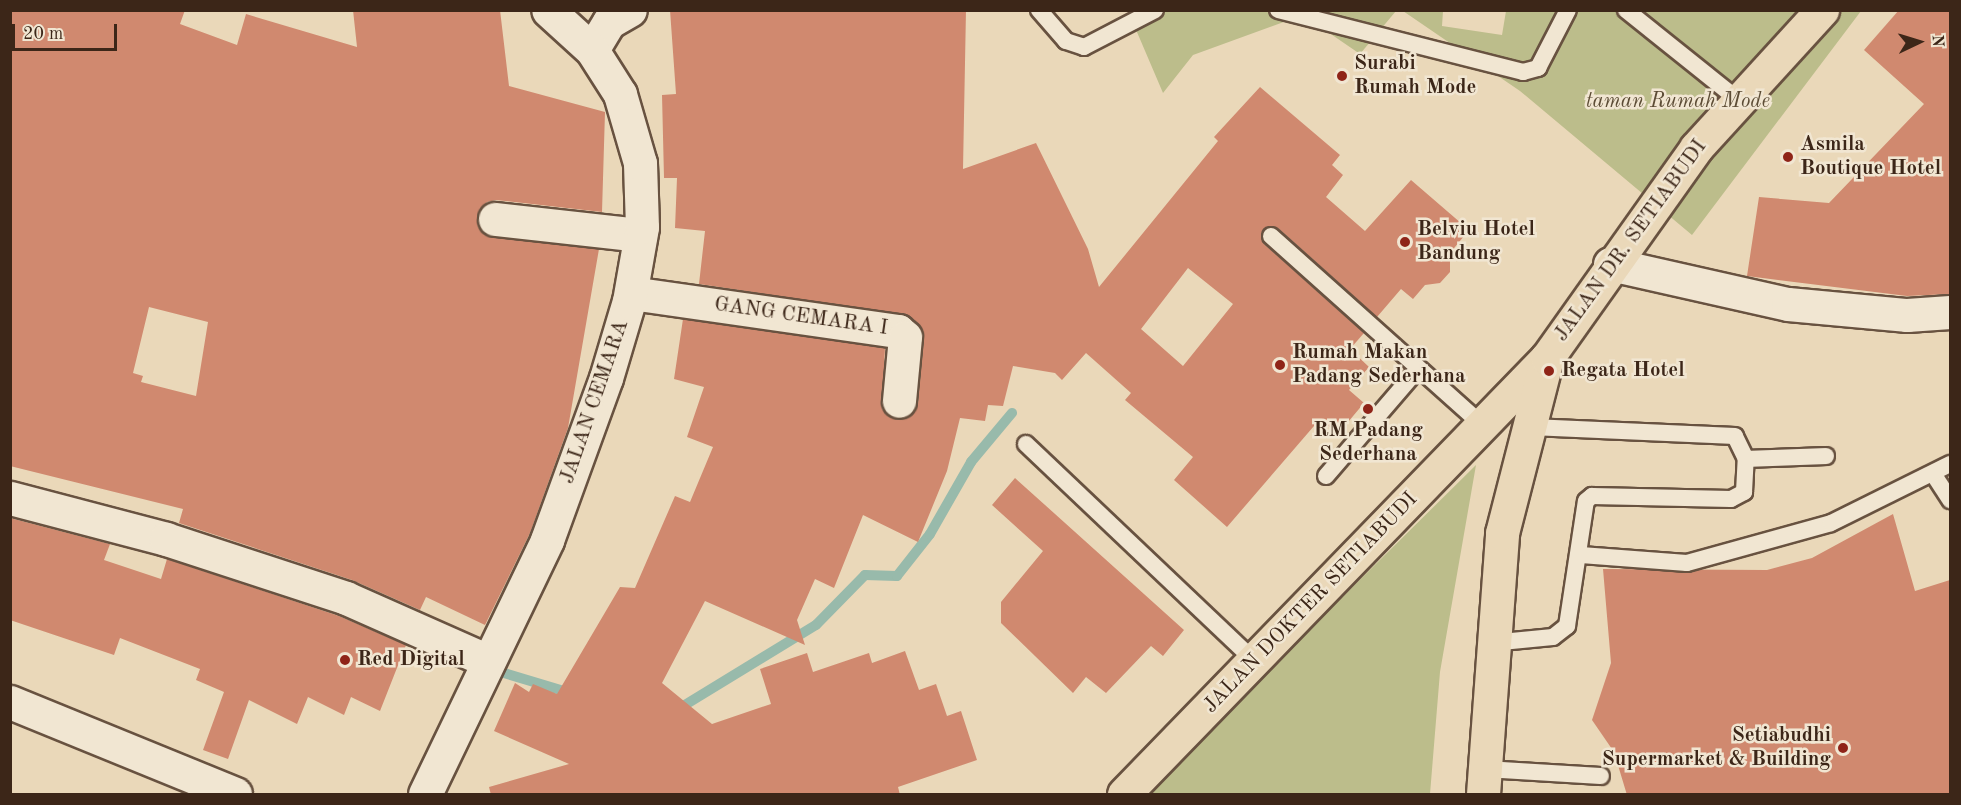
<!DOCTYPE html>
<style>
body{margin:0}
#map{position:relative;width:1961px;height:805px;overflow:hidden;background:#ead8b9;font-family:"Old Standard TT",serif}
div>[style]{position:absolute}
.green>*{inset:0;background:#bcbd8b}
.stream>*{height:10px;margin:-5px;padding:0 5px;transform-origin:5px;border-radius:5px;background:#98baab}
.building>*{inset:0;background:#d0896f}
.roads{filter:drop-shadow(2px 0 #685240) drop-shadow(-2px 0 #685240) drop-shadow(0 2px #685240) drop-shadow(0 -2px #685240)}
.service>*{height:16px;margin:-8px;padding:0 8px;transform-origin:8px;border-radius:8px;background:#f1e6d2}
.minor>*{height:33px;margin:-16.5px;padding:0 16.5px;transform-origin:16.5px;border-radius:16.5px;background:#f1e6d2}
.tertiary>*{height:33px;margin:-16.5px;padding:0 16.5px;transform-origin:16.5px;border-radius:16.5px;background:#f1e6d2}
.secondary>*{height:33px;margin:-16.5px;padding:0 16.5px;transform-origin:16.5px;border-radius:16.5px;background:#f1e6d2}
.primary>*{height:33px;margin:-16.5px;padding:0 16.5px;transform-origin:16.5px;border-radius:16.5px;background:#ead8b9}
.dots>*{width:16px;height:16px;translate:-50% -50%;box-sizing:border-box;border:3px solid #f1e6d2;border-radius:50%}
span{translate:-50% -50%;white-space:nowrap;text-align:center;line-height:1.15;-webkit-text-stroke:5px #f1e6d2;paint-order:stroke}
.poi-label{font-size:21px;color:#3c2618;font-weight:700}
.left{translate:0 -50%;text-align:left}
.right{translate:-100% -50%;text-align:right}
.park-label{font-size:21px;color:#5c4c35;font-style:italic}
.street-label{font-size:21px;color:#3c2618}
.frame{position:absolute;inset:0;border:12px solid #3c2618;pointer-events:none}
.north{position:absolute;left:1889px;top:12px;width:60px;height:60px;-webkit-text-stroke:4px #f1e6d2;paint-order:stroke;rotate:86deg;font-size:16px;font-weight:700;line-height:24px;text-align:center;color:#3c2618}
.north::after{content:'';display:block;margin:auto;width:21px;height:27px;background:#3c2618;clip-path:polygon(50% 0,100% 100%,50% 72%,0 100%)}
.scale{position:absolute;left:12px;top:24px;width:105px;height:27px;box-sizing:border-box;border:3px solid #3c2618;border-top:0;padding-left:8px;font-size:18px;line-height:21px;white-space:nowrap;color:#3c2618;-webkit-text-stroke:4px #f1e6d2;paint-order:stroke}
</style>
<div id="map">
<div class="green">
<i style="clip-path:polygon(1128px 11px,1396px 11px,1360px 54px,1303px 15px,1193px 55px,1163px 93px)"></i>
<i style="clip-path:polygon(1403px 11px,1443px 11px,1442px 26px,1502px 35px,1506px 11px,1861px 11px,1692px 235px,1520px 91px)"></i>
<i style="clip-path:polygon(1476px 465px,1440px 672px,1430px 794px,1143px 794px)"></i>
</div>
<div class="stream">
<i style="left:504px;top:673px;width:73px;rotate:16.7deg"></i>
<i style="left:675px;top:711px;width:165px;rotate:-31.4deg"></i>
<i style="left:816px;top:625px;width:70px;rotate:-45.6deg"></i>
<i style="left:865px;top:575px;width:32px;rotate:2deg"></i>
<i style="left:897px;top:576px;width:53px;rotate:-51.8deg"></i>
<i style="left:930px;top:534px;width:83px;rotate:-60.3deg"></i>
<i style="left:971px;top:462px;width:64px;rotate:-50.1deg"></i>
</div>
<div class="building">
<i style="clip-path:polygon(evenodd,10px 10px,185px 10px,180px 24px,237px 45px,246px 14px,357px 47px,353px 10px,500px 10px,509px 86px,605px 112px,602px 212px,496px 200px,487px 202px,477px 216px,478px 227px,492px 237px,599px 249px,568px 428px,530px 533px,485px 625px,426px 597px,420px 610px,352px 580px,179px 523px,183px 509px,10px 466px,10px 10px,149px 307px,208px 322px,196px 396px,141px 382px,143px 376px,133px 373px,149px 307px)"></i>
<i style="clip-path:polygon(evenodd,670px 10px,966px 10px,963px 169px,1036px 143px,1088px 249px,1099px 287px,1218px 141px,1214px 137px,1260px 87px,1340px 155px,1332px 165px,1343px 175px,1326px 197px,1365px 231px,1411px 180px,1469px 230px,1450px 253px,1450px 272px,1440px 283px,1425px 285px,1413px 299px,1401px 289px,1377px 317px,1278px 228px,1263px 229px,1264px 244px,1364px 333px,1350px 349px,1369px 367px,1349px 390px,1364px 403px,1338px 434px,1320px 419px,1227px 527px,1174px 480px,1193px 457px,1125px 400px,1131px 393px,1086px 353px,1062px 380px,1055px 373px,1013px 366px,1003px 406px,988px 405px,985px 421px,960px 418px,947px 471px,918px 542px,863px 515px,834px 588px,815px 579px,797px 620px,805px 645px,705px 601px,662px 683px,712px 724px,771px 704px,760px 669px,807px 653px,813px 672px,869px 653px,872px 663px,905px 651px,919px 690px,936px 684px,947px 716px,961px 711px,977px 760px,898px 787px,900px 795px,491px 795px,489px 787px,569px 764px,494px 731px,515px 683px,529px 692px,533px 684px,557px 694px,620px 587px,635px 588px,675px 496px,690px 502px,713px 447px,687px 437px,704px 387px,674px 379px,683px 319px,885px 348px,882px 409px,897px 420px,906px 418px,918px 403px,924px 338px,910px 316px,699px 284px,705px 231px,675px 228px,677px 178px,664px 178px,662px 95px,676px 94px,670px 10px,1188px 268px,1233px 304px,1183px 366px,1141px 329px,1188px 268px)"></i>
<i style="clip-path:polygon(1899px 10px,1950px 10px,1950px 294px,1907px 296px,1747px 276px,1759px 197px,1829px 203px,1924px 104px,1864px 50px)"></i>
<i style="clip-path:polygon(1015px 478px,1184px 630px,1163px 656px,1151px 646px,1106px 693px,1086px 677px,1073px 693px,1001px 623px,1001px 602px,1043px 551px,992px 505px)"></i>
<i style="clip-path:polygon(1893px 514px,1915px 591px,1950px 580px,1950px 795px,1627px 795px,1614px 752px,1592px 720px,1611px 663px,1603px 569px,1767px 570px,1812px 558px)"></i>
<i style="clip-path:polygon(10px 518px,110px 544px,104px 560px,161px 579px,167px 559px,339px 616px,406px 645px,380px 711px,351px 697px,344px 715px,308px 697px,297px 724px,249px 700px,228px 759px,203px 750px,224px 692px,196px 680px,200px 669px,120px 638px,114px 655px,10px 620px)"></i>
</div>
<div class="roads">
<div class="service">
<i style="left:1039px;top:10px;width:41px;rotate:48.9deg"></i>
<i style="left:1066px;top:41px;width:19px;rotate:18deg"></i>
<i style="left:1084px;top:47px;width:80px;rotate:-27.5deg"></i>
<i style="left:1278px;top:10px;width:253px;rotate:14.2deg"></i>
<i style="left:1523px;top:72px;width:16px;rotate:-15deg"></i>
<i style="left:1538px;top:68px;width:65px;rotate:-62.7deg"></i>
<i style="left:1626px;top:10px;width:142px;rotate:38.7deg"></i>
<i style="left:1271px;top:236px;width:282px;rotate:41.8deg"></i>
<i style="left:1026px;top:444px;width:317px;rotate:43.5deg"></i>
<i style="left:1746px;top:459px;width:80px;rotate:-2.1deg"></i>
<i style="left:1934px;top:475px;width:30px;rotate:57deg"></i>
<i style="left:1326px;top:476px;width:141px;rotate:-49.3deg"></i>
<i style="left:1581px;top:555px;width:106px;rotate:4.3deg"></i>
<i style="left:1687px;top:563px;width:149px;rotate:-15.5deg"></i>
<i style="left:1831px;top:523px;width:133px;rotate:-26.4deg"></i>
<i style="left:1491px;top:643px;width:62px;rotate:-5.5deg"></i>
<i style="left:1553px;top:637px;width:18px;rotate:-38deg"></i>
<i style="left:1567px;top:626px;width:126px;rotate:-81.4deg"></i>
<i style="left:1586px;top:501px;width:8px;rotate:-40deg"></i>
<i style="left:1592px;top:496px;width:139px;rotate:1.2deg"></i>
<i style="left:1731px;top:499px;width:15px;rotate:-28deg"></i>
<i style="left:1744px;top:492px;width:33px;rotate:-87deg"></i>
<i style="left:1746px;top:459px;width:25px;rotate:-116deg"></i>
<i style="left:1735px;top:436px;width:204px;rotate:-177.5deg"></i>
<i style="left:1485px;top:769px;width:116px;rotate:3.5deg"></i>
</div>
<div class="minor">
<i style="left:592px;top:50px;width:33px;rotate:-59deg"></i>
<i style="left:609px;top:22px;width:24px;rotate:-30deg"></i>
<i style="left:495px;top:219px;width:146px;rotate:6.3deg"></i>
<i style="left:1610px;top:264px;width:182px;rotate:12.7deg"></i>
<i style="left:1788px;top:304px;width:120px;rotate:5.3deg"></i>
<i style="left:1907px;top:315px;width:43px;rotate:-4deg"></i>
<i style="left:631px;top:293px;width:270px;rotate:8.1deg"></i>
<i style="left:898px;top:331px;width:9px;rotate:41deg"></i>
<i style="left:905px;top:337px;width:64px;rotate:95.4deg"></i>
<i style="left:10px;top:498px;width:161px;rotate:14.7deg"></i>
<i style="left:166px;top:539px;width:189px;rotate:18.1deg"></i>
<i style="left:346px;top:598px;width:153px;rotate:23.9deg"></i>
</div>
<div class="tertiary">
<i style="left:425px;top:794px;width:282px;rotate:-64.3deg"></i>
<i style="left:547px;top:540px;width:172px;rotate:-70deg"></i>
<i style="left:606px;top:378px;width:80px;rotate:-73.4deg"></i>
<i style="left:629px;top:301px;width:75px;rotate:-80deg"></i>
<i style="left:642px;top:227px;width:64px;rotate:-91.8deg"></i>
<i style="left:640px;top:163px;width:72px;rotate:-106.2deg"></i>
<i style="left:620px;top:94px;width:52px;rotate:-122.5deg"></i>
<i style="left:592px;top:50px;width:59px;rotate:-137.7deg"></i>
</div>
<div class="secondary">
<i style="left:10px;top:702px;width:243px;rotate:22.2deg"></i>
</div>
<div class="primary">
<i style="left:1124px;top:794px;width:607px;rotate:-45.87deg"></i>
<i style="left:1483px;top:794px;width:262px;rotate:-85.8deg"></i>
<i style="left:1502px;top:533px;width:181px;rotate:-75.6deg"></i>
<i style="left:1547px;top:358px;width:257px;rotate:-54.6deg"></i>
<i style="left:1696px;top:148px;width:187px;rotate:-47.6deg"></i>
</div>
</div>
<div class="dots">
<i style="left:1342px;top:76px;background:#8f2418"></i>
<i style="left:1788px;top:157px;background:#8f2418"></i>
<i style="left:1405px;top:242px;background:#8f2418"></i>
<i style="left:1280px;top:365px;background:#8f2418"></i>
<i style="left:1549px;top:371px;background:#8f2418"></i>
<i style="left:1368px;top:409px;background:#8f2418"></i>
<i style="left:345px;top:660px;background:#8f2418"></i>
<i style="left:1843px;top:748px;background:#8f2418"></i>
</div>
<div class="poi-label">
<span class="left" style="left:1354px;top:76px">Surabi<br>Rumah Mode</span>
<span class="left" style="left:1800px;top:157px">Asmila<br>Boutique Hotel</span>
<span class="left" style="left:1417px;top:242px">Belviu Hotel<br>Bandung</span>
<span class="left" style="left:1292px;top:365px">Rumah Makan<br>Padang Sederhana</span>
<span class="left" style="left:1561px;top:371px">Regata Hotel</span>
<span style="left:1368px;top:443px">RM Padang<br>Sederhana</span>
<span class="left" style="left:357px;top:660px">Red Digital</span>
<span class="right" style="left:1831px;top:748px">Setiabudhi<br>Supermarket &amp; Building</span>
</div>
<div class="park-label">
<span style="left:1678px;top:102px">taman Rumah Mode</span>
</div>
<div class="street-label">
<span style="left:1631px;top:241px;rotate:-54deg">JALAN DR. SETIABUDI</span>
<span style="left:801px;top:317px;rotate:8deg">GANG CEMARA I</span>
<span style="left:595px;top:402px;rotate:-71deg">JALAN CEMARA</span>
<span style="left:1311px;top:603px;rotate:-46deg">JALAN DOKTER SETIABUDI</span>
</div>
<div class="frame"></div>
<div class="north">N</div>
<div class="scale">20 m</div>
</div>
